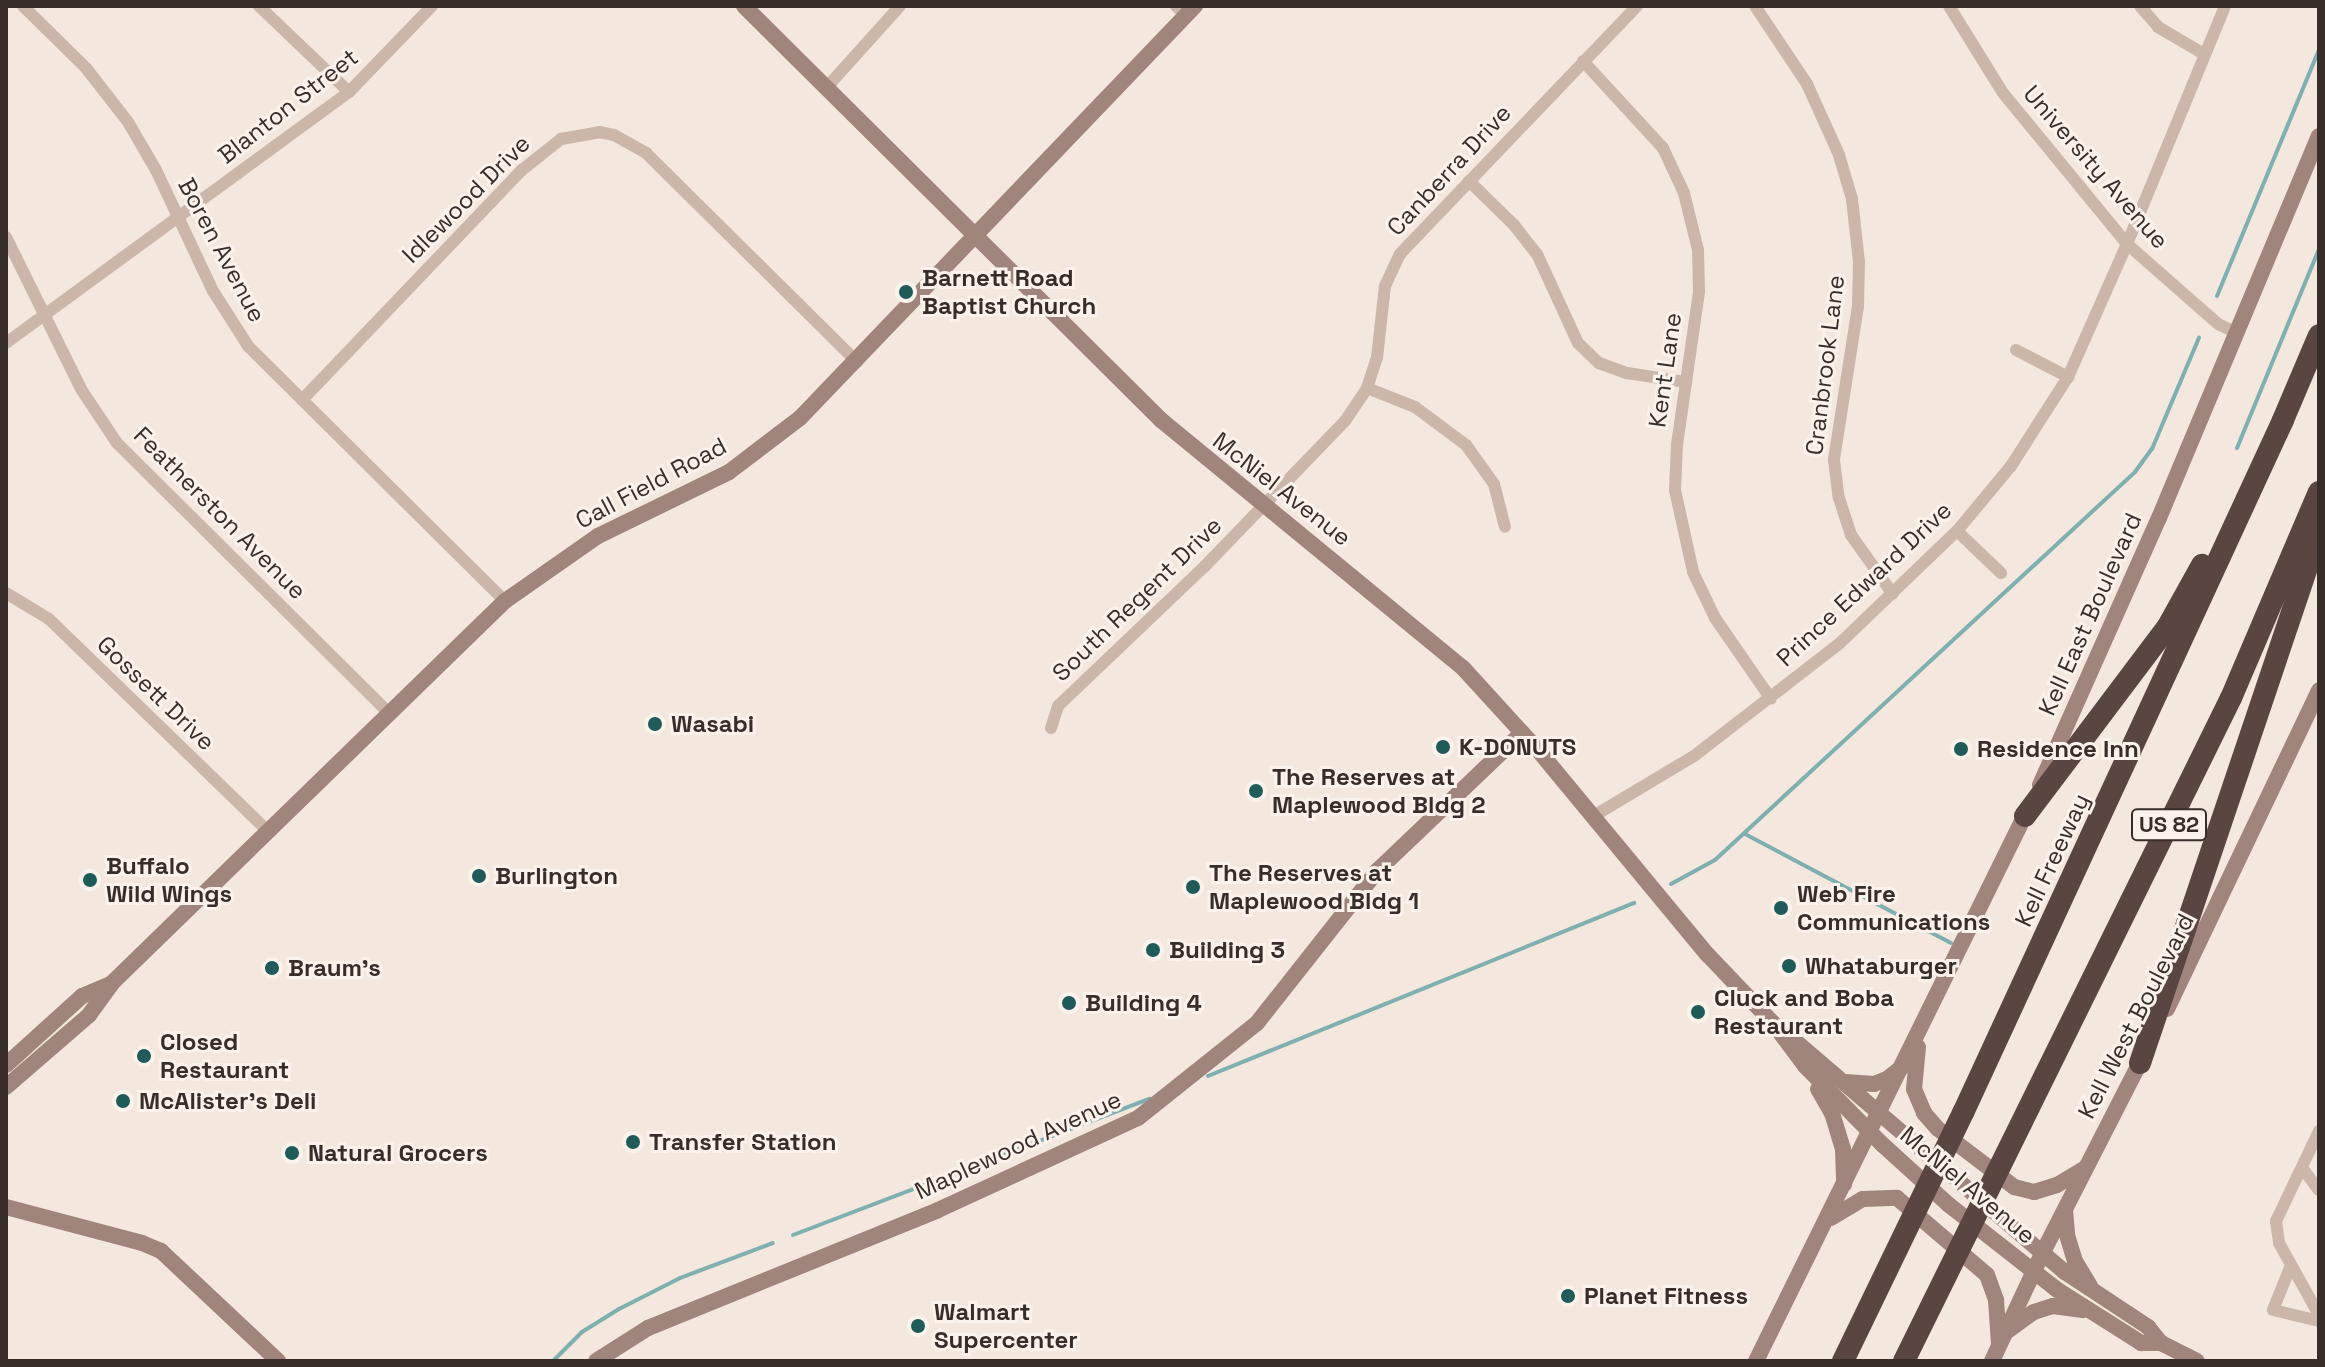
<!DOCTYPE html>
<style>
body{margin:0}
#map{position:relative;width:2325px;height:1367px;overflow:hidden;background:#f3e7de;font-family:"Space Grotesk",sans-serif}
div>[style]{position:absolute}
.stream>*{height:4px;margin:-2px;padding:0 2px;transform-origin:2px;border-radius:2px;background:#7db0ae}
.street>*{height:12px;margin:-6px;padding:0 6px;transform-origin:6px;border-radius:6px;background:#cbb6aa}
.secondary>*{height:16px;margin:-8px;padding:0 8px;transform-origin:8px;border-radius:8px;background:#9f857b}
.highway>*{height:22px;margin:-11px;padding:0 11px;transform-origin:11px;border-radius:11px;background:#5a4640}
.dots>*{width:22px;height:22px;translate:-50% -50%;box-sizing:border-box;border:4px solid #faf2eb;border-radius:50%}
span{translate:-50% -50%;white-space:nowrap;text-align:center;line-height:1.15;-webkit-text-stroke:6px #faf2eb;paint-order:stroke}
.shield-label span{padding:2px 6px;background:#faf2eb;border:2px solid;border-radius:6px;-webkit-text-stroke-width:0}
.shield-label{font-size:22px;color:#392d29;font-weight:700}
.street-label{font-size:24px;color:#392d29}
.poi-label{font-size:24px;color:#392d29;font-weight:700}
.left{translate:0 -50%;text-align:left}
.frame{position:absolute;inset:0;border:8px solid #392d29;pointer-events:none}
</style>
<div id="map">
<div class="stream">
<i style="left:2217px;top:296px;width:266px;rotate:-67.5deg"></i>
<i style="left:2237px;top:448px;width:215px;rotate:-67.6deg"></i>
<i style="left:1745px;top:834px;width:233px;rotate:27.9deg"></i>
<i style="left:1671px;top:884px;width:50px;rotate:-28.6deg"></i>
<i style="left:1715px;top:860px;width:572px;rotate:-42.73deg"></i>
<i style="left:2135px;top:472px;width:29px;rotate:-54deg"></i>
<i style="left:2152px;top:449px;width:121px;rotate:-67.1deg"></i>
<i style="left:1208px;top:1076px;width:460px;rotate:-22.1deg"></i>
<i style="left:793px;top:1235px;width:382px;rotate:-20.9deg"></i>
<i style="left:553px;top:1361px;width:41px;rotate:-45deg"></i>
<i style="left:582px;top:1332px;width:44px;rotate:-31.9deg"></i>
<i style="left:619px;top:1309px;width:68px;rotate:-26.9deg"></i>
<i style="left:680px;top:1278px;width:99px;rotate:-20.6deg"></i>
</div>
<div class="street">
<i style="left:23px;top:6px;width:88px;rotate:44.5deg"></i>
<i style="left:86px;top:68px;width:68px;rotate:52.1deg"></i>
<i style="left:128px;top:122px;width:56px;rotate:59.7deg"></i>
<i style="left:156px;top:170px;width:134px;rotate:64.8deg"></i>
<i style="left:213px;top:291px;width:65px;rotate:57.5deg"></i>
<i style="left:248px;top:346px;width:362px;rotate:44.8deg"></i>
<i style="left:259px;top:6px;width:124px;rotate:43.7deg"></i>
<i style="left:1176px;top:6px;width:13px;rotate:42deg"></i>
<i style="left:1755px;top:6px;width:94px;rotate:56.3deg"></i>
<i style="left:1807px;top:84px;width:78px;rotate:65.7deg"></i>
<i style="left:1839px;top:155px;width:46px;rotate:73.5deg"></i>
<i style="left:1852px;top:199px;width:63px;rotate:83.7deg"></i>
<i style="left:1859px;top:262px;width:44px;rotate:91.3deg"></i>
<i style="left:1858px;top:306px;width:156px;rotate:98.9deg"></i>
<i style="left:1834px;top:460px;width:38px;rotate:83deg"></i>
<i style="left:1839px;top:498px;width:39px;rotate:72deg"></i>
<i style="left:1851px;top:535px;width:72px;rotate:54.6deg"></i>
<i style="left:1949px;top:6px;width:102px;rotate:58.2deg"></i>
<i style="left:2003px;top:93px;width:195px;rotate:50.6deg"></i>
<i style="left:2127px;top:244px;width:121px;rotate:41.3deg"></i>
<i style="left:2218px;top:324px;width:21px;rotate:25deg"></i>
<i style="left:2140px;top:6px;width:28px;rotate:49deg"></i>
<i style="left:2158px;top:27px;width:53px;rotate:30.4deg"></i>
<i style="left:1583px;top:61px;width:118px;rotate:47.4deg"></i>
<i style="left:1663px;top:148px;width:50px;rotate:65deg"></i>
<i style="left:1684px;top:193px;width:59px;rotate:76.2deg"></i>
<i style="left:1698px;top:250px;width:42px;rotate:88.6deg"></i>
<i style="left:1699px;top:292px;width:154px;rotate:98.2deg"></i>
<i style="left:1677px;top:444px;width:46px;rotate:92.5deg"></i>
<i style="left:1675px;top:490px;width:84px;rotate:77.6deg"></i>
<i style="left:1693px;top:572px;width:51px;rotate:64.4deg"></i>
<i style="left:1715px;top:618px;width:98px;rotate:55.3deg"></i>
<i style="left:827px;top:87px;width:109px;rotate:-48deg"></i>
<i style="left:1469px;top:181px;width:63px;rotate:44.4deg"></i>
<i style="left:1514px;top:225px;width:37px;rotate:52deg"></i>
<i style="left:1537px;top:254px;width:98px;rotate:65.3deg"></i>
<i style="left:1578px;top:343px;width:29px;rotate:44deg"></i>
<i style="left:1599px;top:363px;width:30px;rotate:20deg"></i>
<i style="left:1627px;top:373px;width:60px;rotate:8.7deg"></i>
<i style="left:6px;top:237px;width:169px;rotate:63.7deg"></i>
<i style="left:81px;top:389px;width:65px;rotate:56.3deg"></i>
<i style="left:117px;top:443px;width:383px;rotate:44.8deg"></i>
<i style="left:6px;top:343px;width:425px;rotate:-36.2deg"></i>
<i style="left:349px;top:92px;width:120px;rotate:-46deg"></i>
<i style="left:2016px;top:350px;width:59px;rotate:27.4deg"></i>
<i style="left:1367px;top:388px;width:52px;rotate:21.6deg"></i>
<i style="left:1415px;top:407px;width:64px;rotate:36.7deg"></i>
<i style="left:1466px;top:445px;width:48px;rotate:54.3deg"></i>
<i style="left:1494px;top:484px;width:44px;rotate:75.7deg"></i>
<i style="left:302px;top:400px;width:318px;rotate:-46.3deg"></i>
<i style="left:522px;top:170px;width:50px;rotate:-38.5deg"></i>
<i style="left:561px;top:139px;width:39px;rotate:-10deg"></i>
<i style="left:599px;top:132px;width:15px;rotate:11deg"></i>
<i style="left:614px;top:135px;width:37px;rotate:29deg"></i>
<i style="left:646px;top:153px;width:297px;rotate:44.7deg"></i>
<i style="left:1957px;top:531px;width:61px;rotate:43.7deg"></i>
<i style="left:6px;top:593px;width:50px;rotate:31.2deg"></i>
<i style="left:49px;top:619px;width:306px;rotate:44.1deg"></i>
<i style="left:1051px;top:728px;width:23px;rotate:-72deg"></i>
<i style="left:1058px;top:706px;width:203px;rotate:-43.6deg"></i>
<i style="left:1205px;top:566px;width:202px;rotate:-46deg"></i>
<i style="left:1345px;top:421px;width:40px;rotate:-56deg"></i>
<i style="left:1367px;top:388px;width:32px;rotate:-72deg"></i>
<i style="left:1377px;top:358px;width:72px;rotate:-83.7deg"></i>
<i style="left:1385px;top:286px;width:35px;rotate:-65deg"></i>
<i style="left:1400px;top:254px;width:343px;rotate:-46.3deg"></i>
<i style="left:1592px;top:817px;width:119px;rotate:-30.9deg"></i>
<i style="left:1694px;top:756px;width:183px;rotate:-37.7deg"></i>
<i style="left:1839px;top:644px;width:163px;rotate:-43.8deg"></i>
<i style="left:1957px;top:531px;width:85px;rotate:-50.3deg"></i>
<i style="left:2011px;top:466px;width:106px;rotate:-57.4deg"></i>
<i style="left:2068px;top:377px;width:145px;rotate:-66.1deg"></i>
<i style="left:2127px;top:244px;width:257px;rotate:-67.6deg"></i>
<i style="left:2319px;top:1131px;width:100px;rotate:115.5deg"></i>
<i style="left:2276px;top:1221px;width:22px;rotate:82deg"></i>
<i style="left:2279px;top:1243px;width:82px;rotate:60.9deg"></i>
<i style="left:2303px;top:1169px;width:26px;rotate:53deg"></i>
<i style="left:2291px;top:1265px;width:48px;rotate:111.8deg"></i>
<i style="left:2273px;top:1310px;width:47px;rotate:13.4deg"></i>
</div>
<div class="secondary">
<i style="left:744px;top:6px;width:588px;rotate:44.79deg"></i>
<i style="left:1161px;top:420px;width:391px;rotate:39.4deg"></i>
<i style="left:1463px;top:668px;width:111px;rotate:47.6deg"></i>
<i style="left:1538px;top:750px;width:265px;rotate:50.4deg"></i>
<i style="left:1707px;top:954px;width:95px;rotate:46.3deg"></i>
<i style="left:1773px;top:1023px;width:54px;rotate:53.3deg"></i>
<i style="left:1805px;top:1066px;width:111px;rotate:45.4deg"></i>
<i style="left:1883px;top:1145px;width:89px;rotate:42.3deg"></i>
<i style="left:1949px;top:1205px;width:136px;rotate:38.1deg"></i>
<i style="left:2056px;top:1289px;width:101px;rotate:32.4deg"></i>
<i style="left:2141px;top:1343px;width:20px"></i>
<i style="left:2040px;top:785px;width:292px;rotate:-66deg"></i>
<i style="left:2159px;top:518px;width:414px;rotate:-67.3deg"></i>
<i style="left:2167px;top:1009px;width:353px;rotate:-64.5deg"></i>
<i style="left:1787px;top:1034px;width:366px;rotate:40.6deg"></i>
<i style="left:2065px;top:1272px;width:100px;rotate:33.5deg"></i>
<i style="left:2148px;top:1327px;width:21px;rotate:51deg"></i>
<i style="left:2161px;top:1343px;width:40px;rotate:26.6deg"></i>
<i style="left:1918px;top:1047px;width:42px;rotate:95.4deg"></i>
<i style="left:1914px;top:1089px;width:26px;rotate:67deg"></i>
<i style="left:1924px;top:1113px;width:21px;rotate:49deg"></i>
<i style="left:1938px;top:1129px;width:96px;rotate:37.3deg"></i>
<i style="left:2014px;top:1187px;width:21px;rotate:14deg"></i>
<i style="left:2034px;top:1192px;width:24px;rotate:-17deg"></i>
<i style="left:2057px;top:1185px;width:31px;rotate:-31deg"></i>
<i style="left:6px;top:1065px;width:103px;rotate:-42.2deg"></i>
<i style="left:82px;top:996px;width:30px;rotate:-23deg"></i>
<i style="left:1846px;top:1082px;width:28px;rotate:4deg"></i>
<i style="left:1874px;top:1084px;width:14px;rotate:-21deg"></i>
<i style="left:1887px;top:1079px;width:18px;rotate:-38deg"></i>
<i style="left:6px;top:1087px;width:110px;rotate:-40.9deg"></i>
<i style="left:89px;top:1015px;width:39px;rotate:-54deg"></i>
<i style="left:112px;top:983px;width:548px;rotate:-44.19deg"></i>
<i style="left:505px;top:601px;width:113px;rotate:-35deg"></i>
<i style="left:598px;top:536px;width:146px;rotate:-26deg"></i>
<i style="left:729px;top:472px;width:89px;rotate:-37.3deg"></i>
<i style="left:800px;top:418px;width:571px;rotate:-46.21deg"></i>
<i style="left:1818px;top:1089px;width:28px;rotate:60deg"></i>
<i style="left:1832px;top:1113px;width:38px;rotate:73deg"></i>
<i style="left:1843px;top:1149px;width:35px;rotate:88deg"></i>
<i style="left:6px;top:1207px;width:141px;rotate:14.8deg"></i>
<i style="left:142px;top:1243px;width:21px;rotate:23deg"></i>
<i style="left:161px;top:1251px;width:161px;rotate:43.2deg"></i>
<i style="left:2065px;top:1210px;width:25px;rotate:85deg"></i>
<i style="left:2067px;top:1235px;width:27px;rotate:73deg"></i>
<i style="left:2075px;top:1261px;width:29px;rotate:59deg"></i>
<i style="left:1831px;top:1218px;width:37px;rotate:-31deg"></i>
<i style="left:1863px;top:1199px;width:34px;rotate:-2deg"></i>
<i style="left:1897px;top:1198px;width:118px;rotate:40.5deg"></i>
<i style="left:1987px;top:1275px;width:27px;rotate:70deg"></i>
<i style="left:1996px;top:1300px;width:44px;rotate:86.1deg"></i>
<i style="left:2006px;top:1332px;width:34px;rotate:-36deg"></i>
<i style="left:2034px;top:1312px;width:20px;rotate:-18deg"></i>
<i style="left:2053px;top:1306px;width:30px;rotate:8deg"></i>
<i style="left:596px;top:1361px;width:62px;rotate:-32.4deg"></i>
<i style="left:648px;top:1328px;width:313px;rotate:-22.1deg"></i>
<i style="left:938px;top:1210px;width:220px;rotate:-24.7deg"></i>
<i style="left:1138px;top:1118px;width:152px;rotate:-38.6deg"></i>
<i style="left:1257px;top:1023px;width:195px;rotate:-51.7deg"></i>
<i style="left:1378px;top:870px;width:199px;rotate:-43.6deg"></i>
<i style="left:1756px;top:1361px;width:620px;rotate:-63.77deg"></i>
<i style="left:1992px;top:1361px;width:118px;rotate:-65deg"></i>
<i style="left:2042px;top:1254px;width:224px;rotate:-62.9deg"></i>
</div>
<div class="highway">
<i style="left:2025px;top:816px;width:238px;rotate:-53deg"></i>
<i style="left:2168px;top:626px;width:70px;rotate:-60.9deg"></i>
<i style="left:2140px;top:1063px;width:560px;rotate:-71.37deg"></i>
<i style="left:1843px;top:1361px;width:276px;rotate:-64.2deg"></i>
<i style="left:1963px;top:1113px;width:763px;rotate:-65.21deg"></i>
<i style="left:2283px;top:420px;width:92px;rotate:-67deg"></i>
<i style="left:1904px;top:1361px;width:739px;rotate:-63.75deg"></i>
<i style="left:2231px;top:698px;width:224px;rotate:-66.9deg"></i>
</div>
<div class="dots">
<i style="left:906px;top:292px;background:#1e5b59"></i>
<i style="left:655px;top:724px;background:#1e5b59"></i>
<i style="left:1443px;top:747px;background:#1e5b59"></i>
<i style="left:1961px;top:749px;background:#1e5b59"></i>
<i style="left:1256px;top:791px;background:#1e5b59"></i>
<i style="left:479px;top:876px;background:#1e5b59"></i>
<i style="left:90px;top:880px;background:#1e5b59"></i>
<i style="left:1193px;top:887px;background:#1e5b59"></i>
<i style="left:1781px;top:908px;background:#1e5b59"></i>
<i style="left:1153px;top:950px;background:#1e5b59"></i>
<i style="left:1789px;top:966px;background:#1e5b59"></i>
<i style="left:272px;top:968px;background:#1e5b59"></i>
<i style="left:1069px;top:1003px;background:#1e5b59"></i>
<i style="left:1698px;top:1012px;background:#1e5b59"></i>
<i style="left:144px;top:1056px;background:#1e5b59"></i>
<i style="left:123px;top:1101px;background:#1e5b59"></i>
<i style="left:633px;top:1142px;background:#1e5b59"></i>
<i style="left:292px;top:1153px;background:#1e5b59"></i>
<i style="left:1568px;top:1296px;background:#1e5b59"></i>
<i style="left:918px;top:1326px;background:#1e5b59"></i>
</div>
<div class="shield-label">
<span style="left:2169px;top:825px">US 82</span>
</div>
<div class="street-label">
<span style="left:288px;top:106px;rotate:-38deg">Blanton Street</span>
<span style="left:2096px;top:167px;rotate:49deg">University Avenue</span>
<span style="left:1449px;top:170px;rotate:-47deg">Canberra Drive</span>
<span style="left:466px;top:199px;rotate:-45deg">Idlewood Drive</span>
<span style="left:222px;top:250px;rotate:62deg">Boren Avenue</span>
<span style="left:1825px;top:365px;rotate:-83deg">Cranbrook Lane</span>
<span style="left:1665px;top:370px;rotate:-82deg">Kent Lane</span>
<span style="left:651px;top:483px;rotate:-28deg">Call Field Road</span>
<span style="left:1282px;top:489px;rotate:38deg">McNiel Avenue</span>
<span style="left:220px;top:513px;rotate:45deg">Featherston Avenue</span>
<span style="left:1864px;top:584px;rotate:-43deg">Prince Edward Drive</span>
<span style="left:1137px;top:599px;rotate:-44deg">South Regent Drive</span>
<span style="left:2090px;top:614px;rotate:-66deg">Kell East Boulevard</span>
<span style="left:156px;top:693px;rotate:44deg">Gossett Drive</span>
<span style="left:2052px;top:860px;rotate:-65deg">Kell Freeway</span>
<span style="left:2136px;top:1016px;rotate:-63deg">Kell West Boulevard</span>
<span style="left:1018px;top:1145px;rotate:-25deg">Maplewood Avenue</span>
<span style="left:1968px;top:1185px;rotate:40deg">McNiel Avenue</span>
</div>
<div class="poi-label">
<span class="left" style="left:922px;top:292px">Barnett Road<br>Baptist Church</span>
<span class="left" style="left:671px;top:724px">Wasabi</span>
<span class="left" style="left:1459px;top:747px">K-DONUTS</span>
<span class="left" style="left:1977px;top:749px">Residence Inn</span>
<span class="left" style="left:1272px;top:791px">The Reserves at<br>Maplewood Bldg 2</span>
<span class="left" style="left:106px;top:880px">Buffalo<br>Wild Wings</span>
<span class="left" style="left:1209px;top:887px">The Reserves at<br>Maplewood Bldg 1</span>
<span class="left" style="left:495px;top:876px">Burlington</span>
<span class="left" style="left:1797px;top:908px">Web Fire<br>Communications</span>
<span class="left" style="left:1169px;top:950px">Building 3</span>
<span class="left" style="left:1805px;top:966px">Whataburger</span>
<span class="left" style="left:288px;top:968px">Braum's</span>
<span class="left" style="left:1714px;top:1012px">Cluck and Boba<br>Restaurant</span>
<span class="left" style="left:1085px;top:1003px">Building 4</span>
<span class="left" style="left:160px;top:1056px">Closed<br>Restaurant</span>
<span class="left" style="left:139px;top:1101px">McAlister's Deli</span>
<span class="left" style="left:649px;top:1142px">Transfer Station</span>
<span class="left" style="left:308px;top:1153px">Natural Grocers</span>
<span class="left" style="left:1584px;top:1296px">Planet Fitness</span>
<span class="left" style="left:934px;top:1326px">Walmart<br>Supercenter</span>
</div>
<div class="frame"></div>
</div>
